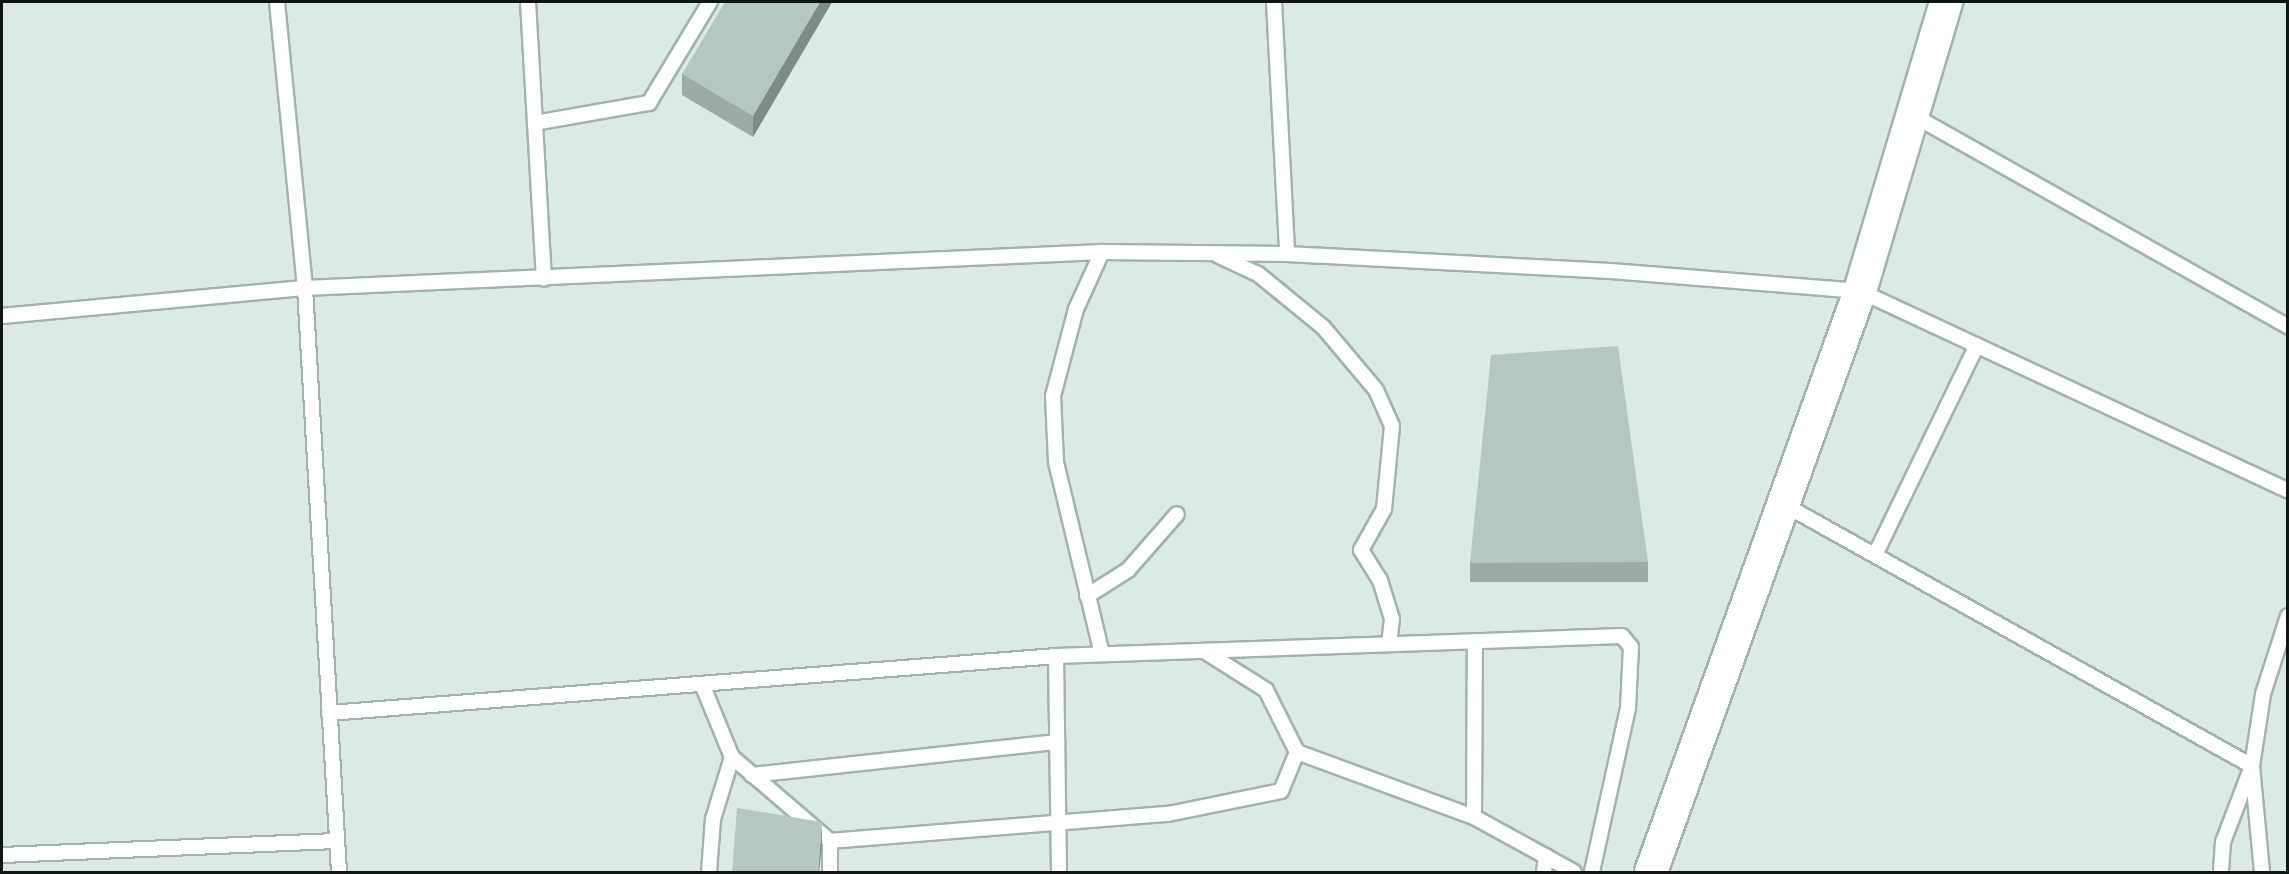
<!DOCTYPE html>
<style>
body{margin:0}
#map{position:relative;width:2289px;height:874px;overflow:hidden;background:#dbeae5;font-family:Barlow,sans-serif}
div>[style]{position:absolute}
.roads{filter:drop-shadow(2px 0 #a2b2ad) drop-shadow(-2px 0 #a2b2ad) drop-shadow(0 2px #a2b2ad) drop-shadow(0 -2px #a2b2ad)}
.service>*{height:14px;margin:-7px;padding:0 7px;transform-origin:7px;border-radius:7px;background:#fff}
.tertiary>*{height:32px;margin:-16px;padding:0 16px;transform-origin:16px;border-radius:16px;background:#fff}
.wall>*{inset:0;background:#9daaa6;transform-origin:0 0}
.shaded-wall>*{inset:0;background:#7f8b87}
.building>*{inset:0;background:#b6c6c1}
span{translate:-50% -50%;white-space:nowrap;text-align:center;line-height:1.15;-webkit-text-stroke:5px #fff;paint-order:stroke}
.frame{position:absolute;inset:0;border:3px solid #0f1513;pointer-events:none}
</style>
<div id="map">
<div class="roads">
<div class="service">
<i style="left:277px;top:2px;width:287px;rotate:84.4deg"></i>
<i style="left:305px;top:288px;width:585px;rotate:86.67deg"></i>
<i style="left:528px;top:2px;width:277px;rotate:86.7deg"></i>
<i style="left:1274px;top:2px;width:252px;rotate:87deg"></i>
<i style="left:1911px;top:114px;width:433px;rotate:29.4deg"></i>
<i style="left:535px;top:123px;width:116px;rotate:-10deg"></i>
<i style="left:649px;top:103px;width:118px;rotate:-58.9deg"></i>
<i style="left:1219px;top:256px;width:43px;rotate:24.8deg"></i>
<i style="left:1258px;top:274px;width:84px;rotate:39.2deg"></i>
<i style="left:1323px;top:327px;width:82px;rotate:49.9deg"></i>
<i style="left:1376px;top:390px;width:39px;rotate:66deg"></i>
<i style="left:1392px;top:426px;width:83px;rotate:95.5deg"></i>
<i style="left:1384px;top:509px;width:47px;rotate:119.3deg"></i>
<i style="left:1361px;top:550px;width:36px;rotate:58deg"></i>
<i style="left:1380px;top:580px;width:41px;rotate:72.9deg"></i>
<i style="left:1392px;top:619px;width:25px;rotate:97deg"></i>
<i style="left:2px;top:316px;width:304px;rotate:-5.3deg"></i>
<i style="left:305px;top:288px;width:798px;rotate:-2.59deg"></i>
<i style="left:1102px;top:252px;width:185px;rotate:0.6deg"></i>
<i style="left:1287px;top:254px;width:324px;rotate:3deg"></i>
<i style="left:1611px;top:271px;width:250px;rotate:4.6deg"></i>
<i style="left:1860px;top:291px;width:472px;rotate:25deg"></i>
<i style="left:1783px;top:504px;width:537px;rotate:29.19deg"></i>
<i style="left:2252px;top:766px;width:81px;rotate:110.9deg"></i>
<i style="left:2223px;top:842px;width:30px;rotate:94deg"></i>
<i style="left:1875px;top:555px;width:233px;rotate:-64.1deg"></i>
<i style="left:1087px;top:596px;width:49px;rotate:-32.4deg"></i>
<i style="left:1128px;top:570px;width:74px;rotate:-48.8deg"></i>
<i style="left:1102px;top:654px;width:197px;rotate:-103.5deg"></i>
<i style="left:1056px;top:462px;width:66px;rotate:-92.6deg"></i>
<i style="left:1053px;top:396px;width:90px;rotate:-75.2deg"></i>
<i style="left:1076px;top:309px;width:63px;rotate:-65.5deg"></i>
<i style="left:1056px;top:656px;width:216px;rotate:89.2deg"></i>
<i style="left:702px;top:684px;width:79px;rotate:67.7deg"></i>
<i style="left:732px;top:757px;width:65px;rotate:107deg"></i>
<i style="left:713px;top:819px;width:53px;rotate:94.3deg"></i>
<i style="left:329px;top:713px;width:729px;rotate:-4.48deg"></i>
<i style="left:1056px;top:656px;width:566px;rotate:-2.02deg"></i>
<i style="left:1622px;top:636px;width:14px;rotate:51deg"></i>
<i style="left:1631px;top:647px;width:61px;rotate:92.8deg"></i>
<i style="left:1628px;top:708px;width:168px;rotate:102.4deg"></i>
<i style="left:1297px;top:752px;width:189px;rotate:20.2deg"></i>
<i style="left:1474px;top:817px;width:114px;rotate:28.8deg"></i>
<i style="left:732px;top:757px;width:129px;rotate:40.6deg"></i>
<i style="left:830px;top:841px;width:339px;rotate:-4.6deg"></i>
<i style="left:1168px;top:814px;width:115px;rotate:-11.5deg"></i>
<i style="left:1281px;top:791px;width:42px;rotate:-67.7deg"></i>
<i style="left:1297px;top:752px;width:69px;rotate:-116.6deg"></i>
<i style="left:1266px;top:690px;width:73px;rotate:-147.8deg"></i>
<i style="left:752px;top:775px;width:307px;rotate:-6.2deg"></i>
<i style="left:1474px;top:817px;width:176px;rotate:-89.7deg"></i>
<i style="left:2px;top:855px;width:335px;rotate:-2.4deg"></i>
<i style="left:830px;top:872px;width:31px;rotate:-90deg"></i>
<i style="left:1544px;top:872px;width:16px;rotate:-83deg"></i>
<i style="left:2262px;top:872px;width:106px;rotate:-95.4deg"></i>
<i style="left:2252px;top:766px;width:73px;rotate:-81.3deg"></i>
<i style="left:2263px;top:694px;width:82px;rotate:-72.2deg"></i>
</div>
<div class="tertiary">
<i style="left:1651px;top:872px;width:617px;rotate:-70.22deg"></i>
<i style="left:1860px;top:291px;width:302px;rotate:-73.4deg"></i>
</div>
</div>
<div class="wall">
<i style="clip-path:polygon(832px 2px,753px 137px,682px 95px,682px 74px)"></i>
<i style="left:1648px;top:562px;width:20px;height:178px;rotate:90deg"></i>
</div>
<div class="shaded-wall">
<i style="clip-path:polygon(820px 2px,832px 2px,753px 137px,753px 116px)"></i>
<i style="clip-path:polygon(822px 822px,822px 843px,819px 873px,818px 873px)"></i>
</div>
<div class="building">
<i style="clip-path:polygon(725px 2px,820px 2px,753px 116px,682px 74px)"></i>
<i style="clip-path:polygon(1618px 346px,1648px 562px,1470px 563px,1491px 355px)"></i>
<i style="clip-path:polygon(737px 808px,822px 822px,818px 873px,732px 873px)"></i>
</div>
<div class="frame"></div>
</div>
